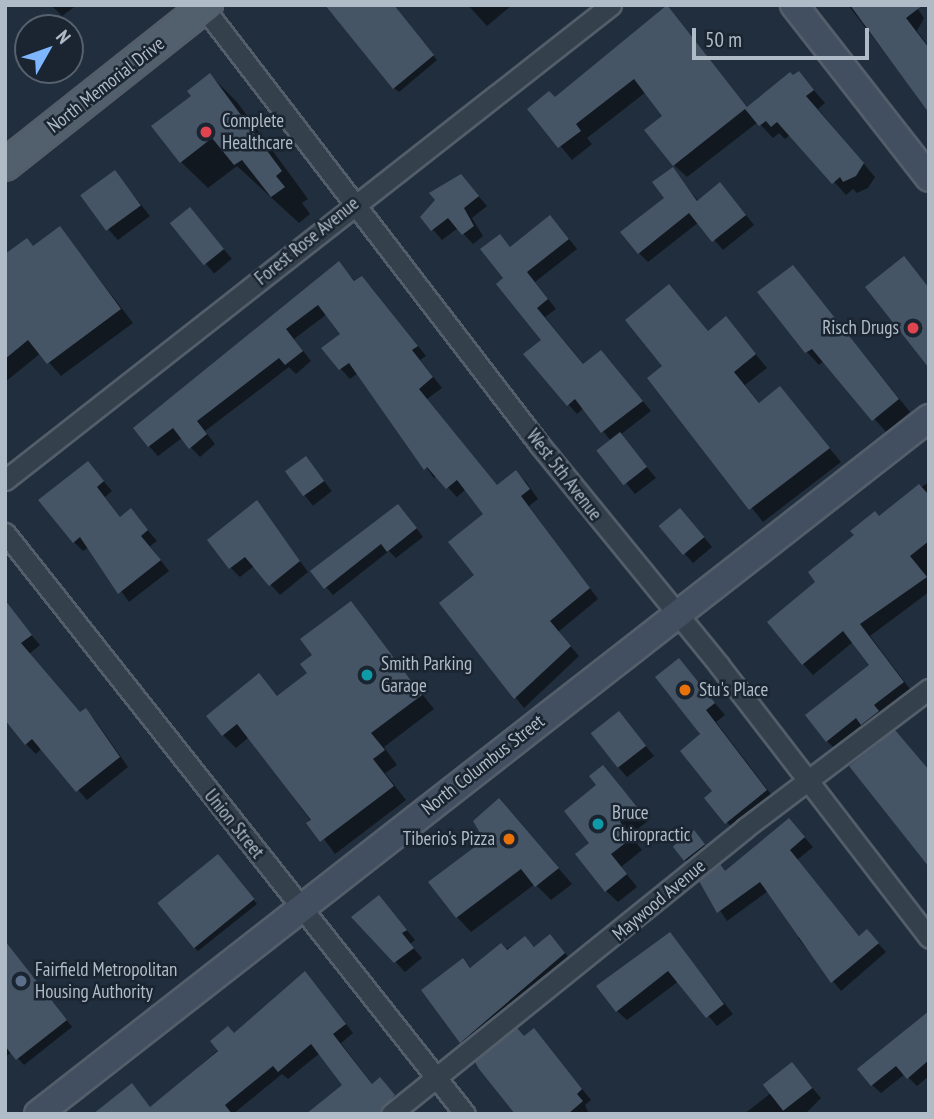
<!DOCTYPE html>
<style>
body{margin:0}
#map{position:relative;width:934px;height:1119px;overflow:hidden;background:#212e3d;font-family:"PT Sans Narrow",sans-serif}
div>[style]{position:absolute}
.shadow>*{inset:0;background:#0007;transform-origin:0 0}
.building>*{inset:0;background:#465566;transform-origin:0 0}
.roads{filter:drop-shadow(2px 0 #535e6a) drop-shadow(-2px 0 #535e6a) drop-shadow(0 2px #535e6a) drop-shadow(0 -2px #535e6a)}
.street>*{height:19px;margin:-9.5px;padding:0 9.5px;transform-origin:9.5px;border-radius:9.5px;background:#35404d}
.secondary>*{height:26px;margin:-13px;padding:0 13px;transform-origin:13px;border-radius:13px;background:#424f60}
.primary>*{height:30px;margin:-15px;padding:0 15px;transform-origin:15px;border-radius:15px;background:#525f6d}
.dots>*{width:19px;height:19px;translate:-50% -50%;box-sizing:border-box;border:4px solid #1a2531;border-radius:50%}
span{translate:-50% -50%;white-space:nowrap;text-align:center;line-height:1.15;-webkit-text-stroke:5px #1a2531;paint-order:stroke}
.street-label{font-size:19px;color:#b0bbc8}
.poi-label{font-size:19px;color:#b0bbc8}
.left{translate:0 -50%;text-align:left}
.right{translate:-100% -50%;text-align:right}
.frame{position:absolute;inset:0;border:7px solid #b0bbc8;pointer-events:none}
.north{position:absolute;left:14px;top:14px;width:70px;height:70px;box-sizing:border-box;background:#1a2531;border:2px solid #56616d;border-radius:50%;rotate:50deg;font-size:19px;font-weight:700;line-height:28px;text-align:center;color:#b0bbc8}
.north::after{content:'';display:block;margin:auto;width:24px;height:32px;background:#7eb7ff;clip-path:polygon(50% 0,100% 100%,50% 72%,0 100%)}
.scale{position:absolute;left:692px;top:28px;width:177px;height:32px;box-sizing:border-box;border:4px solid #b0bbc8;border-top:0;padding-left:9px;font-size:21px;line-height:24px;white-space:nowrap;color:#b0bbc8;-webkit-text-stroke:5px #1a2531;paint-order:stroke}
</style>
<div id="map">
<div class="shadow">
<i style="clip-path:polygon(51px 5px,77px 5px,62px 16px)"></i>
<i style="clip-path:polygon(393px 5px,437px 60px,399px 92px,394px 88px)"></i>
<i style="clip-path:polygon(468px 5px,512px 5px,487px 26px)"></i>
<i style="clip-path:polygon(848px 5px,915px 5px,924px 18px,917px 31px,929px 47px,929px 110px)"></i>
<i style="clip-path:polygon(667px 8px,748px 108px,799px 73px,825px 103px,818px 109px,875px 177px,868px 188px,857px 193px,853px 189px,846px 195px,791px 134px,785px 139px,779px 133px,773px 138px,758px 122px,687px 177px,674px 165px,665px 116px,646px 92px,587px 138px,592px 144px,572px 160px,530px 109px,555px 99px)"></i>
<i style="clip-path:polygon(210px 75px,237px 102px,308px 199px,302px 203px,310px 214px,299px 223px,237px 166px,208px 188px,181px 162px)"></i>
<i style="clip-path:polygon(673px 169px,699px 202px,729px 194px,754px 225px,723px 250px,699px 222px,648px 262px,639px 253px,666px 198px)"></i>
<i style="clip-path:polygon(115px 172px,150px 216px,118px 240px,109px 230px)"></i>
<i style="clip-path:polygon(461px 176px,487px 206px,472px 218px,483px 236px,473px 244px,458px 228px,442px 240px,422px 217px)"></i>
<i style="left:190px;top:209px;width:65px;height:23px;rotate:50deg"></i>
<i style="clip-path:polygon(559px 226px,577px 249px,535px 282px,556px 309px,545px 317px,584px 365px,610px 361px,651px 411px,620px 435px,656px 478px,635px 494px,599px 450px,611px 441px,584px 408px,577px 414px,568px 404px,543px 340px,506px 278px,500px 236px,511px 248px)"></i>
<i style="clip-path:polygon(60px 228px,133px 323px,61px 376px,41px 353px,5px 382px,5px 258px,34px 248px)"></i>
<i style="clip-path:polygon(339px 263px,356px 282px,362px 278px,371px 287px,426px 356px,420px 360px,442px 388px,427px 399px,498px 487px,516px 472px,526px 482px,538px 499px,529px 506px,598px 599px,558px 632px,579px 656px,524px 708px,441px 604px,477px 576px,486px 514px,466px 489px,457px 497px,437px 476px,434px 478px,358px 373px,350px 379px,341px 369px,324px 348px,342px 334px,327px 314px,294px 339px,311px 361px,296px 374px,289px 367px,205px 431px,215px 444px,200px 457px,182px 438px,158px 456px,149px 446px)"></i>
<i style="clip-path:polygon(793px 267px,910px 412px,886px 432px,824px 361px,819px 365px,807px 352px,760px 293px)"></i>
<i style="clip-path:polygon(726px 318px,767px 368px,745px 385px,761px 405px,780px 389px,841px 462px,763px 522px,649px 378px)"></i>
<i style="left:306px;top:458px;width:42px;height:24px;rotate:52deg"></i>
<i style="clip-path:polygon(88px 463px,112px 491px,105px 497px,121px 518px,131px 511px,157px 541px,150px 546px,169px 571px,129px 602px,89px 547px,83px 551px,74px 542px)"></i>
<i style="clip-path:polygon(929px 482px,929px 592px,870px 636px,913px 693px,838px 752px,827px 741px,871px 665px,853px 642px,813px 675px,803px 664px,818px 582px,879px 518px)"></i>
<i style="clip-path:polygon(257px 502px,308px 572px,280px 595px,254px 566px,240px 577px,231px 568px)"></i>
<i style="clip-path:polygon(406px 514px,423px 537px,396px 558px,389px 551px,333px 595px,326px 587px)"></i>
<i style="clip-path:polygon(690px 520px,712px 547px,693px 563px,661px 527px)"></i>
<i style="clip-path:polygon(350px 603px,434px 709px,384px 747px,397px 765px,385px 773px,406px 800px,335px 854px,249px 737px,236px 748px,223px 735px,259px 676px,278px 697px,310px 673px,314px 656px)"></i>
<i style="clip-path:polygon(5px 605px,40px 645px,29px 654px,81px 714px,86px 710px,95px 720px,128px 767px,87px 800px,42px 748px,36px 754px,26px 744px)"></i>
<i style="clip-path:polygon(679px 661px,725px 715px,716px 722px,777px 802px,738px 834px,727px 822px,715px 791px)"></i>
<i style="clip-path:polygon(618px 713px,654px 756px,627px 777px,618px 767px)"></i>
<i style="clip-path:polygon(603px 767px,649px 820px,630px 835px,642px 850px,621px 867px,637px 887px,618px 902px,606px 891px,591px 843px)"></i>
<i style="clip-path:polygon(513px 815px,572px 884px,551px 900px,535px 884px,471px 932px,457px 917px,486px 840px)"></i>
<i style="clip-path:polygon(797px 829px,813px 847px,797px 860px,860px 937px,875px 940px,886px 952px,841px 991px,798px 938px,802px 935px,768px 891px,727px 921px,701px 882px,726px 873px)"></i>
<i style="clip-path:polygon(694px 832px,713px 855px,695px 870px,685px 860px)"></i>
<i style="clip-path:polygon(222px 861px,257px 904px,198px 951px,194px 947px)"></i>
<i style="clip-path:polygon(379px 897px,415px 940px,410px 944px,422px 958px,405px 972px,354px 917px)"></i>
<i style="clip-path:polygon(670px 934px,733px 1014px,717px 1026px,679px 981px,627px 1020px,617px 1011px)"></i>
<i style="clip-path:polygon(550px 936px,574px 963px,471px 1051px,461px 1041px,463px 960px,472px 969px,525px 938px,536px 948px)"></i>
<i style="clip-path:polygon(5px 942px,72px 1027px,24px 1065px,12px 1052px,5px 1057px)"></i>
<i style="clip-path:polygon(313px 982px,353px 1033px,341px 1043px,373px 1085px,389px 1088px,402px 1105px,394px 1114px,316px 1114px,345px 1086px,320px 1053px,288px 1079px,282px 1074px,233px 1114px,96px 1114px,140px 1094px,151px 1109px,235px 1035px)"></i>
<i style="clip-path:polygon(929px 1014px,929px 1076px,917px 1086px,905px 1074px,881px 1093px,872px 1085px)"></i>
<i style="clip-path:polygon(534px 1030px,591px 1100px,585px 1105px,589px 1114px,521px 1114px,524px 1037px)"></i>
<i style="clip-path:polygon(792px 1064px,821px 1098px,805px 1114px,744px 1114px,771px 1093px)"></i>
</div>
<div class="building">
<i style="clip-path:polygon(325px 5px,394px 5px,434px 55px,393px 89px)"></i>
<i style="clip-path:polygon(667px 5px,747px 107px,790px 72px,793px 75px,799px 71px,814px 90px,806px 96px,864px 163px,856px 176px,843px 182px,840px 177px,832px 184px,777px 122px,771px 127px,766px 121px,759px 126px,745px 109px,673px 166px,644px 130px,662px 116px,634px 79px,576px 124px,581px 131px,558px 148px,527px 109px,549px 91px,555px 97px)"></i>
<i style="clip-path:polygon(850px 5px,923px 5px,906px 18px,929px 48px,929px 113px)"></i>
<i style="clip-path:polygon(210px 73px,282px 171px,276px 176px,285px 187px,271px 197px,242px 160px,234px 165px,212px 138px,180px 163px,151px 126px,191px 96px,187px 91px)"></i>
<i style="clip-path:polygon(673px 167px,697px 201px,720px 182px,746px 215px,712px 242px,689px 213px,638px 254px,620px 232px,664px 198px,652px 182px)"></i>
<i style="left:115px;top:170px;width:44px;height:43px;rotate:54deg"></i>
<i style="clip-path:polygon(461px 174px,479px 196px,464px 208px,474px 226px,462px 235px,448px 218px,431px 231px,420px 217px,435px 200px,429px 193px)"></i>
<i style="left:190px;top:207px;width:54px;height:26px;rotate:51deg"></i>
<i style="clip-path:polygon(550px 215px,569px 239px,527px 272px,548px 299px,537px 308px,583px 364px,601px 350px,643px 401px,601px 433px,575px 399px,567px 406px,523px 354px,541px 340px,496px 284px,503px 278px,480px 249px,500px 234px,510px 247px)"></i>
<i style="clip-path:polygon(60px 226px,121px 309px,47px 364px,28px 340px,5px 359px,5px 254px,27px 238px,33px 246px)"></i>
<i style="clip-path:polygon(904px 256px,929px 288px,929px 368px,865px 287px)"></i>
<i style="clip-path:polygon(339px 261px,354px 281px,362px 276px,418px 346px,412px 350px,433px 377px,419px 389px,497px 485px,516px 470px,530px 489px,521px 496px,590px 588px,550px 621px,571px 646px,514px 699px,439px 603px,474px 575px,448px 542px,483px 514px,457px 480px,446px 489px,427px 467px,424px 470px,349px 363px,339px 370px,321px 348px,340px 334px,318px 305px,286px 329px,303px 351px,285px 365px,279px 358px,197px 421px,207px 434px,189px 449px,173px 428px,148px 447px,133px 428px)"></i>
<i style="clip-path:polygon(793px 265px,899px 399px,872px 421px,812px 349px,805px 353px,757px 292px)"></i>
<i style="clip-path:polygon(669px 284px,708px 331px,726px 316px,756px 354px,734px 372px,759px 403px,780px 386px,830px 448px,749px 510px,647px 378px,662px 366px,625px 320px)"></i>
<i style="left:620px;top:432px;width:44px;height:30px;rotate:52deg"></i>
<i style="left:306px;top:456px;width:31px;height:26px;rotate:54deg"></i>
<i style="clip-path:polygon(88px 461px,104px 481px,97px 487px,120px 517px,131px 508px,148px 530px,141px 536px,161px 560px,118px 594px,80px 537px,73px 543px,38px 500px)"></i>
<i style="clip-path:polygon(919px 484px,929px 495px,929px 541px,910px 556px,927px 577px,860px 624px,904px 682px,874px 705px,879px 711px,861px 725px,856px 718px,826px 742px,805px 715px,869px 665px,843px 631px,802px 665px,767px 622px,815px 582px,808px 572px,854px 535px,850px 531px,875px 511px,879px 516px)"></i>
<i style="clip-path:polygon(257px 500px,300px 561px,269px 586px,245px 557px,229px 569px,207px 540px)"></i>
<i style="clip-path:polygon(398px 504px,417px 528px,387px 552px,381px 544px,324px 589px,310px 571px)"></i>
<i style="left:680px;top:508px;width:38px;height:28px;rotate:50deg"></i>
<i style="clip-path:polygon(5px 600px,32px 635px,21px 643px,80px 712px,86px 708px,120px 757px,76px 792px,32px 739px,25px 745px,5px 720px)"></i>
<i style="clip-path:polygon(351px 601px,422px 695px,371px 733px,385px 750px,373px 759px,394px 786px,320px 842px,306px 823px,311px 820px,237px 724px,222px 736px,206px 716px,259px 673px,277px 696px,307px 673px,300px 664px,312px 655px,300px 639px)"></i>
<i style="clip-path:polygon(679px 658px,715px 703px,706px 710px,767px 790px,725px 824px,704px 798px,712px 791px,680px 751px,700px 734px,655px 677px)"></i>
<i style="left:619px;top:711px;width:44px;height:36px;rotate:52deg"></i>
<i style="clip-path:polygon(895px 730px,929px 770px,929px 867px,849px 766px)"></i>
<i style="clip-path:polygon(603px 765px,638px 808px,620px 822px,632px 838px,611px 854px,627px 874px,605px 892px,575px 854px,589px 843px,564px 811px,596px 785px,589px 776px)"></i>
<i style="clip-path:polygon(499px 798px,559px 868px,535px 887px,521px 869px,456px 918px,428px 882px,484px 840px,473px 821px)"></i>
<i style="clip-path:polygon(789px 818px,805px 837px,790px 850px,859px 936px,867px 929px,879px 943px,831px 983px,760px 882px,717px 913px,699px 881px,720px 864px,725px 871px)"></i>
<i style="left:694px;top:830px;width:18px;height:27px;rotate:52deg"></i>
<i style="left:218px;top:854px;width:58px;height:78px;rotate:51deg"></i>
<i style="clip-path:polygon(379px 895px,407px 930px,402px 933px,414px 948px,394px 963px,351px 917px)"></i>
<i style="clip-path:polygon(670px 932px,724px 1004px,706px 1018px,668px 971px,616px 1012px,596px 986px)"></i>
<i style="clip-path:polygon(550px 934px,565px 953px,460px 1043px,421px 990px,463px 958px,470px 968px,501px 943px,507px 950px,525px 936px,534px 947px)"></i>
<i style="clip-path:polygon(5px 941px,67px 1020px,16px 1060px,5px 1046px)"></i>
<i style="clip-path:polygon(305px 971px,346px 1024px,333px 1034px,372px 1084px,380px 1077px,395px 1095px,379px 1114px,306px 1114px,342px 1085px,311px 1044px,278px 1072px,273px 1066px,225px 1105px,232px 1114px,93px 1114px,132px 1083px,150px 1107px,218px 1051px,210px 1041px,228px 1026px,234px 1033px)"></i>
<i style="clip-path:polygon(929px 1011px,929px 1060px,907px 1079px,896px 1066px,871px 1086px,857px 1069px)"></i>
<i style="clip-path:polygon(517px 1028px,524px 1036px,534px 1028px,582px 1089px,577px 1094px,583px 1101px,568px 1114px,515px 1114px,479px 1069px,475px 1062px)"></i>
<i style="left:792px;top:1062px;width:33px;height:37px;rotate:52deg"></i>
</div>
<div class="roads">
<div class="street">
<i style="left:204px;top:8px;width:550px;rotate:52.46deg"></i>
<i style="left:539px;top:444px;width:285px;rotate:50.8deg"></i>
<i style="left:719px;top:665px;width:344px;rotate:52.4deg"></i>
<i style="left:5px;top:480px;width:770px;rotate:-38.09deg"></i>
<i style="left:5px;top:533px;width:741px;rotate:51.63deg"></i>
<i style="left:391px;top:1114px;width:455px;rotate:-38.9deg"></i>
<i style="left:745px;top:828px;width:231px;rotate:-37.1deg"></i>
</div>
<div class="secondary">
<i style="left:794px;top:5px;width:219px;rotate:52deg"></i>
<i style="left:38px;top:1114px;width:1131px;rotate:-37.99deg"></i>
</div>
<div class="primary">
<i style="left:5px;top:165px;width:258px;rotate:-38.4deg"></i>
</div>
</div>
<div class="dots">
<i style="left:206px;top:132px;background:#e0444e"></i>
<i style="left:913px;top:328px;background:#e0444e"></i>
<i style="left:367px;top:675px;background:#0f9aa8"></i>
<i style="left:685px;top:690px;background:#e8710a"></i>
<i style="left:598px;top:824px;background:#0f9aa8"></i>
<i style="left:509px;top:839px;background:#e8710a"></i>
<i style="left:21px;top:981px;background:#5c6f8a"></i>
</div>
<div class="street-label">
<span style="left:106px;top:85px;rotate:-38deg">North Memorial Drive</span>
<span style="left:307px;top:241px;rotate:-39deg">Forest Rose Avenue</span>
<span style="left:564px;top:475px;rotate:52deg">West 5th Avenue</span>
<span style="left:483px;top:765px;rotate:-38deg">North Columbus Street</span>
<span style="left:234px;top:824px;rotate:51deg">Union Street</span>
<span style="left:659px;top:900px;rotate:-40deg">Maywood Avenue</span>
</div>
<div class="poi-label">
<span class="left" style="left:222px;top:132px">Complete<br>Healthcare</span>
<span class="right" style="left:899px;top:328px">Risch Drugs</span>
<span class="left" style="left:381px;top:675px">Smith Parking<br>Garage</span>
<span class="left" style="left:699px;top:690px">Stu's Place</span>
<span class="left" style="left:612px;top:824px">Bruce<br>Chiropractic</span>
<span class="right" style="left:495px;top:839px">Tiberio's Pizza</span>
<span class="left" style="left:35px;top:981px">Fairfield Metropolitan<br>Housing Authority</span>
</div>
<div class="frame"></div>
<div class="north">N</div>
<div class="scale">50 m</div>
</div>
